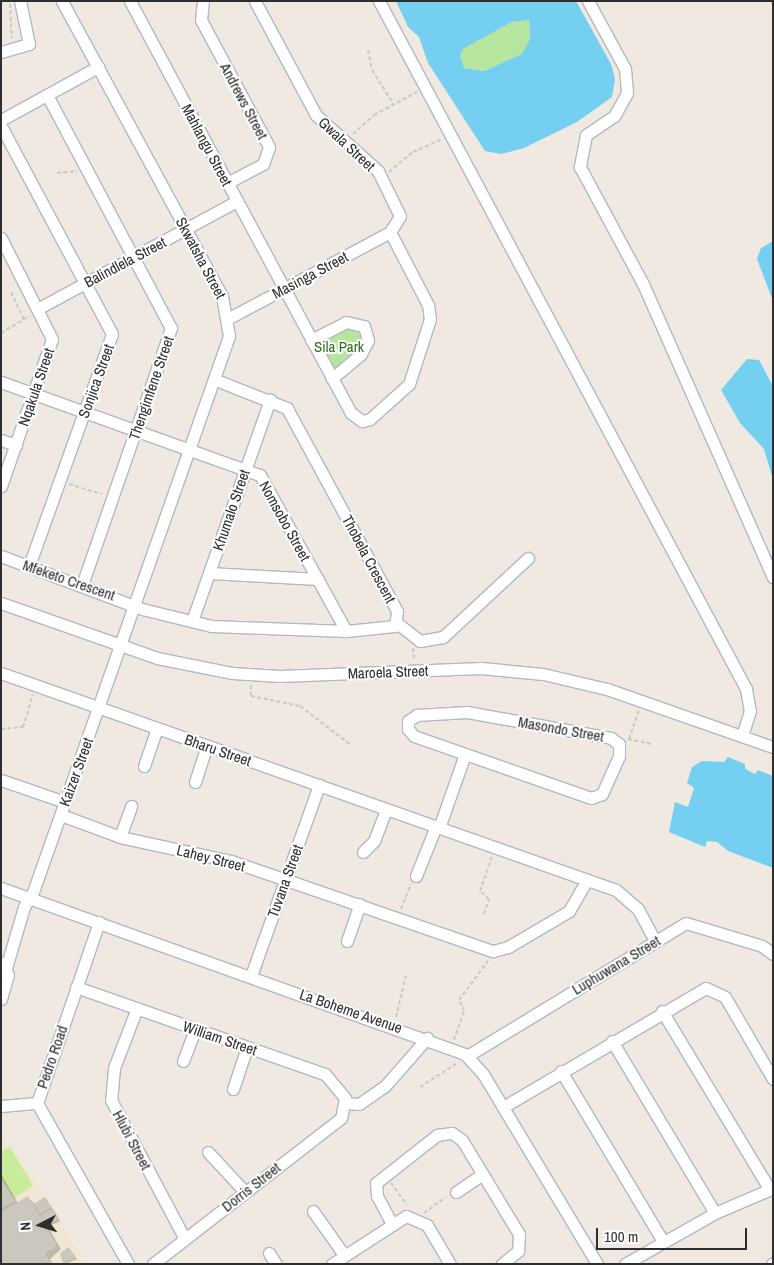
<!DOCTYPE html>
<style>
body{margin:0}
#map{position:relative;width:774px;height:1265px;overflow:hidden;background:#efe9e1;font-family:"Archivo Narrow",sans-serif}
div>[style]{position:absolute}
.education>*{inset:0;background:#f0e6d1}
.green>*{inset:0;background:#b6e59e}
.pitch>*{inset:0;background:#c9ec9a}
.water>*{inset:0;background:#75cff0}
.shadow>*{inset:0;background:#0003}
.building>*{inset:0;background:#cbc7bf;transform-origin:0 0}
.path>*{height:2px;margin-top:-1px;transform-origin:0;background:repeating-linear-gradient(90deg,#c9c9c9 0 4px,transparent 0 6.5px)}
.roads{filter:drop-shadow(1px 0 #b4b7c1) drop-shadow(-1px 0 #b4b7c1) drop-shadow(0 1px #b4b7c1) drop-shadow(0 -1px #b4b7c1)}
.minor>*{height:11px;margin:-5.5px;padding:0 5.5px;transform-origin:5.5px;border-radius:5.5px;background:#fff}
span{translate:-50% -50%;white-space:nowrap;text-align:center;line-height:1.15;-webkit-text-stroke:4px #fff;paint-order:stroke}
.street-label{font-size:15px;color:#2e2e2e}
.park-label{font-size:15px;color:#2c6e1b}
.frame{position:absolute;inset:0;border:2px solid #2e2e2e;pointer-events:none}
.north{position:absolute;left:15px;top:1200px;width:50px;height:50px;-webkit-text-stroke:4px #fff;paint-order:stroke;rotate:265deg;font-size:14px;font-weight:700;line-height:20px;text-align:center;color:#2e2e2e}
.north::after{content:'';display:block;margin:auto;width:18px;height:22px;background:#2e2e2e;clip-path:polygon(50% 0,100% 100%,50% 72%,0 100%)}
.scale{position:absolute;left:596px;top:1228px;width:151px;height:22px;box-sizing:border-box;border:2px solid #2e2e2e;border-top:0;padding-left:6px;font-size:15px;line-height:18px;white-space:nowrap;color:#2e2e2e;-webkit-text-stroke:4px #fff;paint-order:stroke}
</style>
<div id="map">
<div class="education">
<i style="clip-path:polygon(8px 1142px,48px 1200px,85px 1264px,1px 1264px,1px 1143px)"></i>
</div>
<div class="green">
<i style="clip-path:polygon(529px 20px,530px 39px,522px 54px,484px 71px,464px 68px,460px 55px,463px 49px,512px 22px)"></i>
<i style="clip-path:polygon(353px 325px,364px 334px,361px 347px,336px 369px,332px 367px,320px 341px)"></i>
</div>
<div class="pitch">
<i style="clip-path:polygon(10px 1147px,33px 1186px,13px 1198px,1px 1178px,1px 1152px)"></i>
</div>
<div class="water">
<i style="clip-path:polygon(evenodd,396px 1px,576px 1px,611px 64px,615px 79px,612px 97px,577px 122px,524px 148px,501px 154px,485px 151px,428px 63px,419px 37px,408px 27px,396px 1px,529px 20px,530px 39px,522px 54px,484px 71px,464px 68px,460px 55px,463px 49px,512px 22px,529px 20px)"></i>
<i style="clip-path:polygon(773px 241px,773px 301px,757px 259px,761px 248px)"></i>
<i style="clip-path:polygon(747px 359px,759px 360px,773px 386px,773px 480px,764px 449px,740px 423px,721px 390px)"></i>
<i style="clip-path:polygon(728px 757px,745px 764px,745px 769px,755px 774px,758px 770px,773px 776px,773px 868px,728px 851px,717px 842px,707px 841px,705px 847px,669px 832px,675px 802px,688px 807px,694px 788px,687px 783px,692px 767px,702px 761px,724px 762px)"></i>
</div>
<div class="shadow">
<i style="clip-path:polygon(1px 1174px,18px 1203px,28px 1198px,35px 1204px,45px 1198px,55px 1212px,60px 1221px,48px 1227px,61px 1249px,50px 1259px,53px 1264px,1px 1264px)"></i>
<i style="clip-path:polygon(69px 1249px,77px 1259px,65px 1264px,63px 1256px)"></i>
</div>
<div class="building">
<i style="clip-path:polygon(1px 1178px,15px 1201px,1px 1209px)"></i>
<i style="clip-path:polygon(28px 1196px,57px 1246px,45px 1253px,51px 1264px,1px 1264px,1px 1212px)"></i>
<i style="left:45px;top:1197px;width:12px;height:13px;rotate:59deg"></i>
<i style="left:52px;top:1209px;width:12px;height:14px;rotate:59deg"></i>
<i style="clip-path:polygon(69px 1247px,75px 1258px,63px 1264px,60px 1253px)"></i>
</div>
<div class="path">
<i style="left:771px;top:1px;width:4px;rotate:56deg"></i>
<i style="left:10px;top:4px;width:34px;rotate:87deg"></i>
<i style="left:368px;top:50px;width:20px;rotate:79deg"></i>
<i style="left:372px;top:70px;width:41px;rotate:57.8deg"></i>
<i style="left:353px;top:134px;width:28px;rotate:-42deg"></i>
<i style="left:374px;top:115px;width:49px;rotate:-28.1deg"></i>
<i style="left:389px;top:172px;width:31px;rotate:-40deg"></i>
<i style="left:413px;top:152px;width:32px;rotate:-24deg"></i>
<i style="left:57px;top:173px;width:20px;rotate:-6deg"></i>
<i style="left:11px;top:292px;width:31px;rotate:65deg"></i>
<i style="left:1px;top:333px;width:33px;rotate:-31deg"></i>
<i style="left:69px;top:484px;width:34px;rotate:17deg"></i>
<i style="left:413px;top:648px;width:13px;rotate:86deg"></i>
<i style="left:251px;top:685px;width:11px;rotate:90deg"></i>
<i style="left:251px;top:696px;width:50px;rotate:11.5deg"></i>
<i style="left:300px;top:706px;width:64px;rotate:37.4deg"></i>
<i style="left:1px;top:729px;width:22px;rotate:-5deg"></i>
<i style="left:23px;top:727px;width:34px;rotate:-73deg"></i>
<i style="left:628px;top:739px;width:24px;rotate:12deg"></i>
<i style="left:629px;top:739px;width:31px;rotate:-71deg"></i>
<i style="left:401px;top:909px;width:27px;rotate:-68deg"></i>
<i style="left:484px;top:914px;width:16px;rotate:-72deg"></i>
<i style="left:489px;top:899px;width:12px;rotate:-138deg"></i>
<i style="left:480px;top:891px;width:36px;rotate:-71deg"></i>
<i style="left:396px;top:1017px;width:43px;rotate:-76.6deg"></i>
<i style="left:454px;top:1040px;width:31px;rotate:-71deg"></i>
<i style="left:464px;top:1011px;width:12px;rotate:-114deg"></i>
<i style="left:459px;top:1000px;width:49px;rotate:-53.4deg"></i>
<i style="left:420px;top:1087px;width:46px;rotate:-32.7deg"></i>
<i style="left:391px;top:1183px;width:27px;rotate:54deg"></i>
<i style="left:424px;top:1213px;width:27px;rotate:-36deg"></i>
</div>
<div class="roads">
<div class="minor">
<i style="left:130px;top:1px;width:468px;rotate:61.8deg"></i>
<i style="left:351px;top:413px;width:14px;rotate:36deg"></i>
<i style="left:362px;top:421px;width:8px;rotate:-14deg"></i>
<i style="left:370px;top:419px;width:52px;rotate:-41.9deg"></i>
<i style="left:409px;top:384px;width:68px;rotate:-72.1deg"></i>
<i style="left:430px;top:319px;width:14px;rotate:-98deg"></i>
<i style="left:428px;top:305px;width:82px;rotate:-117.5deg"></i>
<i style="left:203px;top:1px;width:19px;rotate:96deg"></i>
<i style="left:201px;top:20px;width:144px;rotate:61.8deg"></i>
<i style="left:269px;top:147px;width:18px;rotate:109deg"></i>
<i style="left:263px;top:164px;width:41px;rotate:152.2deg"></i>
<i style="left:379px;top:1px;width:780px;rotate:61.92deg"></i>
<i style="left:746px;top:689px;width:22px;rotate:80deg"></i>
<i style="left:750px;top:711px;width:26px;rotate:108deg"></i>
<i style="left:588px;top:1px;width:77px;rotate:61.4deg"></i>
<i style="left:625px;top:69px;width:24px;rotate:85deg"></i>
<i style="left:627px;top:93px;width:26px;rotate:119deg"></i>
<i style="left:614px;top:116px;width:34px;rotate:146deg"></i>
<i style="left:586px;top:135px;width:33px;rotate:101deg"></i>
<i style="left:580px;top:167px;width:133px;rotate:61.7deg"></i>
<i style="left:643px;top:284px;width:321px;rotate:66.1deg"></i>
<i style="left:1px;top:52px;width:29px;rotate:-16deg"></i>
<i style="left:29px;top:44px;width:44px;rotate:-101.8deg"></i>
<i style="left:47px;top:95px;width:264px;rotate:62deg"></i>
<i style="left:171px;top:328px;width:272px;rotate:109.1deg"></i>
<i style="left:1px;top:120px;width:111px;rotate:-28.7deg"></i>
<i style="left:1px;top:126px;width:236px;rotate:61.9deg"></i>
<i style="left:112px;top:334px;width:246px;rotate:109.7deg"></i>
<i style="left:1px;top:238px;width:113px;rotate:63.2deg"></i>
<i style="left:52px;top:339px;width:156px;rotate:109.1deg"></i>
<i style="left:39px;top:308px;width:225px;rotate:-28.4deg"></i>
<i style="left:229px;top:318px;width:183px;rotate:-28.1deg"></i>
<i style="left:390px;top:232px;width:19px;rotate:-58deg"></i>
<i style="left:400px;top:216px;width:50px;rotate:-116.1deg"></i>
<i style="left:378px;top:171px;width:84px;rotate:-137.9deg"></i>
<i style="left:316px;top:115px;width:129px;rotate:-118.2deg"></i>
<i style="left:311px;top:340px;width:39px;rotate:-27deg"></i>
<i style="left:346px;top:322px;width:18px;rotate:13deg"></i>
<i style="left:364px;top:326px;width:15px;rotate:74deg"></i>
<i style="left:368px;top:340px;width:16px;rotate:117deg"></i>
<i style="left:361px;top:354px;width:38px;rotate:140deg"></i>
<i style="left:1px;top:382px;width:275px;rotate:19.8deg"></i>
<i style="left:260px;top:475px;width:178px;rotate:61.1deg"></i>
<i style="left:1px;top:440px;width:16px;rotate:18deg"></i>
<i style="left:1px;top:556px;width:151px;rotate:20.6deg"></i>
<i style="left:142px;top:609px;width:71px;rotate:13.8deg"></i>
<i style="left:211px;top:626px;width:135px;rotate:2.1deg"></i>
<i style="left:346px;top:631px;width:49px;rotate:-5.8deg"></i>
<i style="left:395px;top:626px;width:15px;rotate:-82deg"></i>
<i style="left:397px;top:611px;width:231px;rotate:-118.5deg"></i>
<i style="left:287px;top:408px;width:76px;rotate:-158.5deg"></i>
<i style="left:209px;top:573px;width:109px;rotate:3.2deg"></i>
<i style="left:1px;top:603px;width:165px;rotate:19.4deg"></i>
<i style="left:157px;top:658px;width:76px;rotate:11.3deg"></i>
<i style="left:232px;top:673px;width:48px;rotate:3.6deg"></i>
<i style="left:280px;top:676px;width:201px;rotate:-2.3deg"></i>
<i style="left:481px;top:668px;width:62px;rotate:5.5deg"></i>
<i style="left:543px;top:674px;width:66px;rotate:13.2deg"></i>
<i style="left:607px;top:689px;width:176px;rotate:19.3deg"></i>
<i style="left:192px;top:621px;width:235px;rotate:-70.6deg"></i>
<i style="left:397px;top:623px;width:29px;rotate:38deg"></i>
<i style="left:420px;top:641px;width:23px;rotate:-10deg"></i>
<i style="left:443px;top:637px;width:116px;rotate:-42.9deg"></i>
<i style="left:1px;top:673px;width:652px;rotate:19.44deg"></i>
<i style="left:616px;top:890px;width:29px;rotate:41deg"></i>
<i style="left:638px;top:909px;width:36px;rotate:62deg"></i>
<i style="left:467px;top:712px;width:146px;rotate:10.2deg"></i>
<i style="left:611px;top:738px;width:10px;rotate:37deg"></i>
<i style="left:619px;top:744px;width:12px;rotate:90deg"></i>
<i style="left:619px;top:756px;width:42px;rotate:114.1deg"></i>
<i style="left:602px;top:794px;width:12px;rotate:160deg"></i>
<i style="left:591px;top:798px;width:188px;rotate:-160.7deg"></i>
<i style="left:414px;top:736px;width:9px;rotate:-131deg"></i>
<i style="left:408px;top:729px;width:8px;rotate:-90deg"></i>
<i style="left:408px;top:721px;width:11px;rotate:-34deg"></i>
<i style="left:417px;top:715px;width:50px;rotate:-3.4deg"></i>
<i style="left:144px;top:766px;width:40px;rotate:-71.1deg"></i>
<i style="left:1px;top:780px;width:68px;rotate:19deg"></i>
<i style="left:195px;top:782px;width:38px;rotate:-72deg"></i>
<i style="left:61px;top:815px;width:63px;rotate:20.4deg"></i>
<i style="left:120px;top:837px;width:114px;rotate:12.2deg"></i>
<i style="left:231px;top:861px;width:277px;rotate:19deg"></i>
<i style="left:493px;top:951px;width:16px;rotate:-15deg"></i>
<i style="left:508px;top:947px;width:71px;rotate:-30.5deg"></i>
<i style="left:569px;top:911px;width:36px;rotate:-60deg"></i>
<i style="left:439px;top:828px;width:78px;rotate:-70.6deg"></i>
<i style="left:120px;top:837px;width:33px;rotate:-70deg"></i>
<i style="left:363px;top:852px;width:16px;rotate:-45deg"></i>
<i style="left:374px;top:841px;width:34px;rotate:-69deg"></i>
<i style="left:416px;top:876px;width:54px;rotate:-68.2deg"></i>
<i style="left:1px;top:888px;width:493px;rotate:19.7deg"></i>
<i style="left:465px;top:1054px;width:27px;rotate:48deg"></i>
<i style="left:483px;top:1074px;width:222px;rotate:59deg"></i>
<i style="left:99px;top:922px;width:191px;rotate:108.9deg"></i>
<i style="left:37px;top:1103px;width:185px;rotate:60.5deg"></i>
<i style="left:347px;top:941px;width:39px;rotate:-71deg"></i>
<i style="left:6px;top:968px;width:64px;rotate:-73.6deg"></i>
<i style="left:24px;top:907px;width:17px;rotate:-59deg"></i>
<i style="left:33px;top:892px;width:590px;rotate:-70.58deg"></i>
<i style="left:229px;top:336px;width:41px;rotate:-99.9deg"></i>
<i style="left:222px;top:296px;width:336px;rotate:-118.5deg"></i>
<i style="left:251px;top:976px;width:203px;rotate:-70.4deg"></i>
<i style="left:76px;top:987px;width:264px;rotate:19.3deg"></i>
<i style="left:325px;top:1074px;width:31px;rotate:50deg"></i>
<i style="left:345px;top:1098px;width:20px;rotate:101deg"></i>
<i style="left:341px;top:1118px;width:238px;rotate:142.2deg"></i>
<i style="left:1px;top:999px;width:25px;rotate:-74deg"></i>
<i style="left:8px;top:975px;width:13px;rotate:-113deg"></i>
<i style="left:137px;top:1008px;width:64px;rotate:111deg"></i>
<i style="left:114px;top:1068px;width:32px;rotate:95deg"></i>
<i style="left:111px;top:1100px;width:157px;rotate:62deg"></i>
<i style="left:662px;top:1011px;width:209px;rotate:58.9deg"></i>
<i style="left:612px;top:1041px;width:200px;rotate:59.1deg"></i>
<i style="left:467px;top:1056px;width:256px;rotate:-31.3deg"></i>
<i style="left:686px;top:923px;width:79px;rotate:16.8deg"></i>
<i style="left:762px;top:946px;width:14px;rotate:36deg"></i>
<i style="left:183px;top:1061px;width:34px;rotate:-69deg"></i>
<i style="left:561px;top:1071px;width:197px;rotate:59.1deg"></i>
<i style="left:233px;top:1089px;width:44px;rotate:-71.6deg"></i>
<i style="left:346px;top:1103px;width:13px;rotate:4deg"></i>
<i style="left:359px;top:1104px;width:32px;rotate:-35deg"></i>
<i style="left:385px;top:1086px;width:64px;rotate:-48.8deg"></i>
<i style="left:1px;top:1106px;width:36px;rotate:-5deg"></i>
<i style="left:503px;top:1107px;width:235px;rotate:-30.4deg"></i>
<i style="left:706px;top:988px;width:21px;rotate:25deg"></i>
<i style="left:725px;top:997px;width:95px;rotate:59.7deg"></i>
<i style="left:208px;top:1152px;width:54px;rotate:47.2deg"></i>
<i style="left:456px;top:1192px;width:32px;rotate:-34deg"></i>
<i style="left:313px;top:1211px;width:54px;rotate:54.8deg"></i>
<i style="left:392px;top:1224px;width:32px;rotate:-118deg"></i>
<i style="left:377px;top:1196px;width:13px;rotate:-94deg"></i>
<i style="left:376px;top:1183px;width:78px;rotate:-38.2deg"></i>
<i style="left:437px;top:1135px;width:15px;rotate:-8deg"></i>
<i style="left:452px;top:1133px;width:12px;rotate:35deg"></i>
<i style="left:462px;top:1140px;width:110px;rotate:58.8deg"></i>
<i style="left:519px;top:1234px;width:17px;rotate:93deg"></i>
<i style="left:518px;top:1251px;width:21px;rotate:141deg"></i>
<i style="left:269px;top:1253px;width:13px;rotate:58deg"></i>
<i style="left:332px;top:1264px;width:88px;rotate:-33deg"></i>
<i style="left:406px;top:1216px;width:23px;rotate:23deg"></i>
<i style="left:427px;top:1225px;width:45px;rotate:59.5deg"></i>
<i style="left:625px;top:1264px;width:103px;rotate:-29.5deg"></i>
<i style="left:715px;top:1213px;width:63px;rotate:-23.3deg"></i>
<i style="left:772px;top:1264px;width:1px;rotate:-45deg"></i>
</div>
</div>
<div class="street-label">
<span style="left:244px;top:101px;rotate:62deg">Andrews Street</span>
<span style="left:347px;top:144px;rotate:43deg">Gwala Street</span>
<span style="left:207px;top:145px;rotate:62deg">Mahlangu Street</span>
<span style="left:201px;top:258px;rotate:62deg">Skwatsha Street</span>
<span style="left:125px;top:262px;rotate:-28deg">Balindlela Street</span>
<span style="left:310px;top:275px;rotate:-28deg">Masinga Street</span>
<span style="left:96px;top:381px;rotate:-70deg">Sonjica Street</span>
<span style="left:36px;top:387px;rotate:-71deg">Nqakula Street</span>
<span style="left:151px;top:388px;rotate:-71deg">Thengimfene Street</span>
<span style="left:231px;top:510px;rotate:-71deg">Khumalo Street</span>
<span style="left:285px;top:521px;rotate:61deg">Nomsobo Street</span>
<span style="left:369px;top:559px;rotate:62deg">Thobela Crescent</span>
<span style="left:69px;top:580px;rotate:19deg">Mfeketo Crescent</span>
<span style="left:388px;top:672px;rotate:-2deg">Maroela Street</span>
<span style="left:561px;top:729px;rotate:10deg">Masondo Street</span>
<span style="left:218px;top:750px;rotate:19deg">Bharu Street</span>
<span style="left:76px;top:772px;rotate:-70deg">Kaizer Street</span>
<span style="left:211px;top:858px;rotate:14deg">Lahey Street</span>
<span style="left:285px;top:881px;rotate:-70deg">Tuvana Street</span>
<span style="left:616px;top:965px;rotate:-31deg">Luphuwana Street</span>
<span style="left:351px;top:1011px;rotate:19deg">La Boheme Avenue</span>
<span style="left:220px;top:1038px;rotate:19deg">William Street</span>
<span style="left:52px;top:1057px;rotate:-71deg">Pedro Road</span>
<span style="left:132px;top:1140px;rotate:62deg">Hlubi Street</span>
<span style="left:251px;top:1187px;rotate:-38deg">Dorris Street</span>
</div>
<div class="park-label">
<span style="left:339px;top:347px">Sila Park</span>
</div>
<div class="frame"></div>
<div class="north">N</div>
<div class="scale">100 m</div>
</div>
